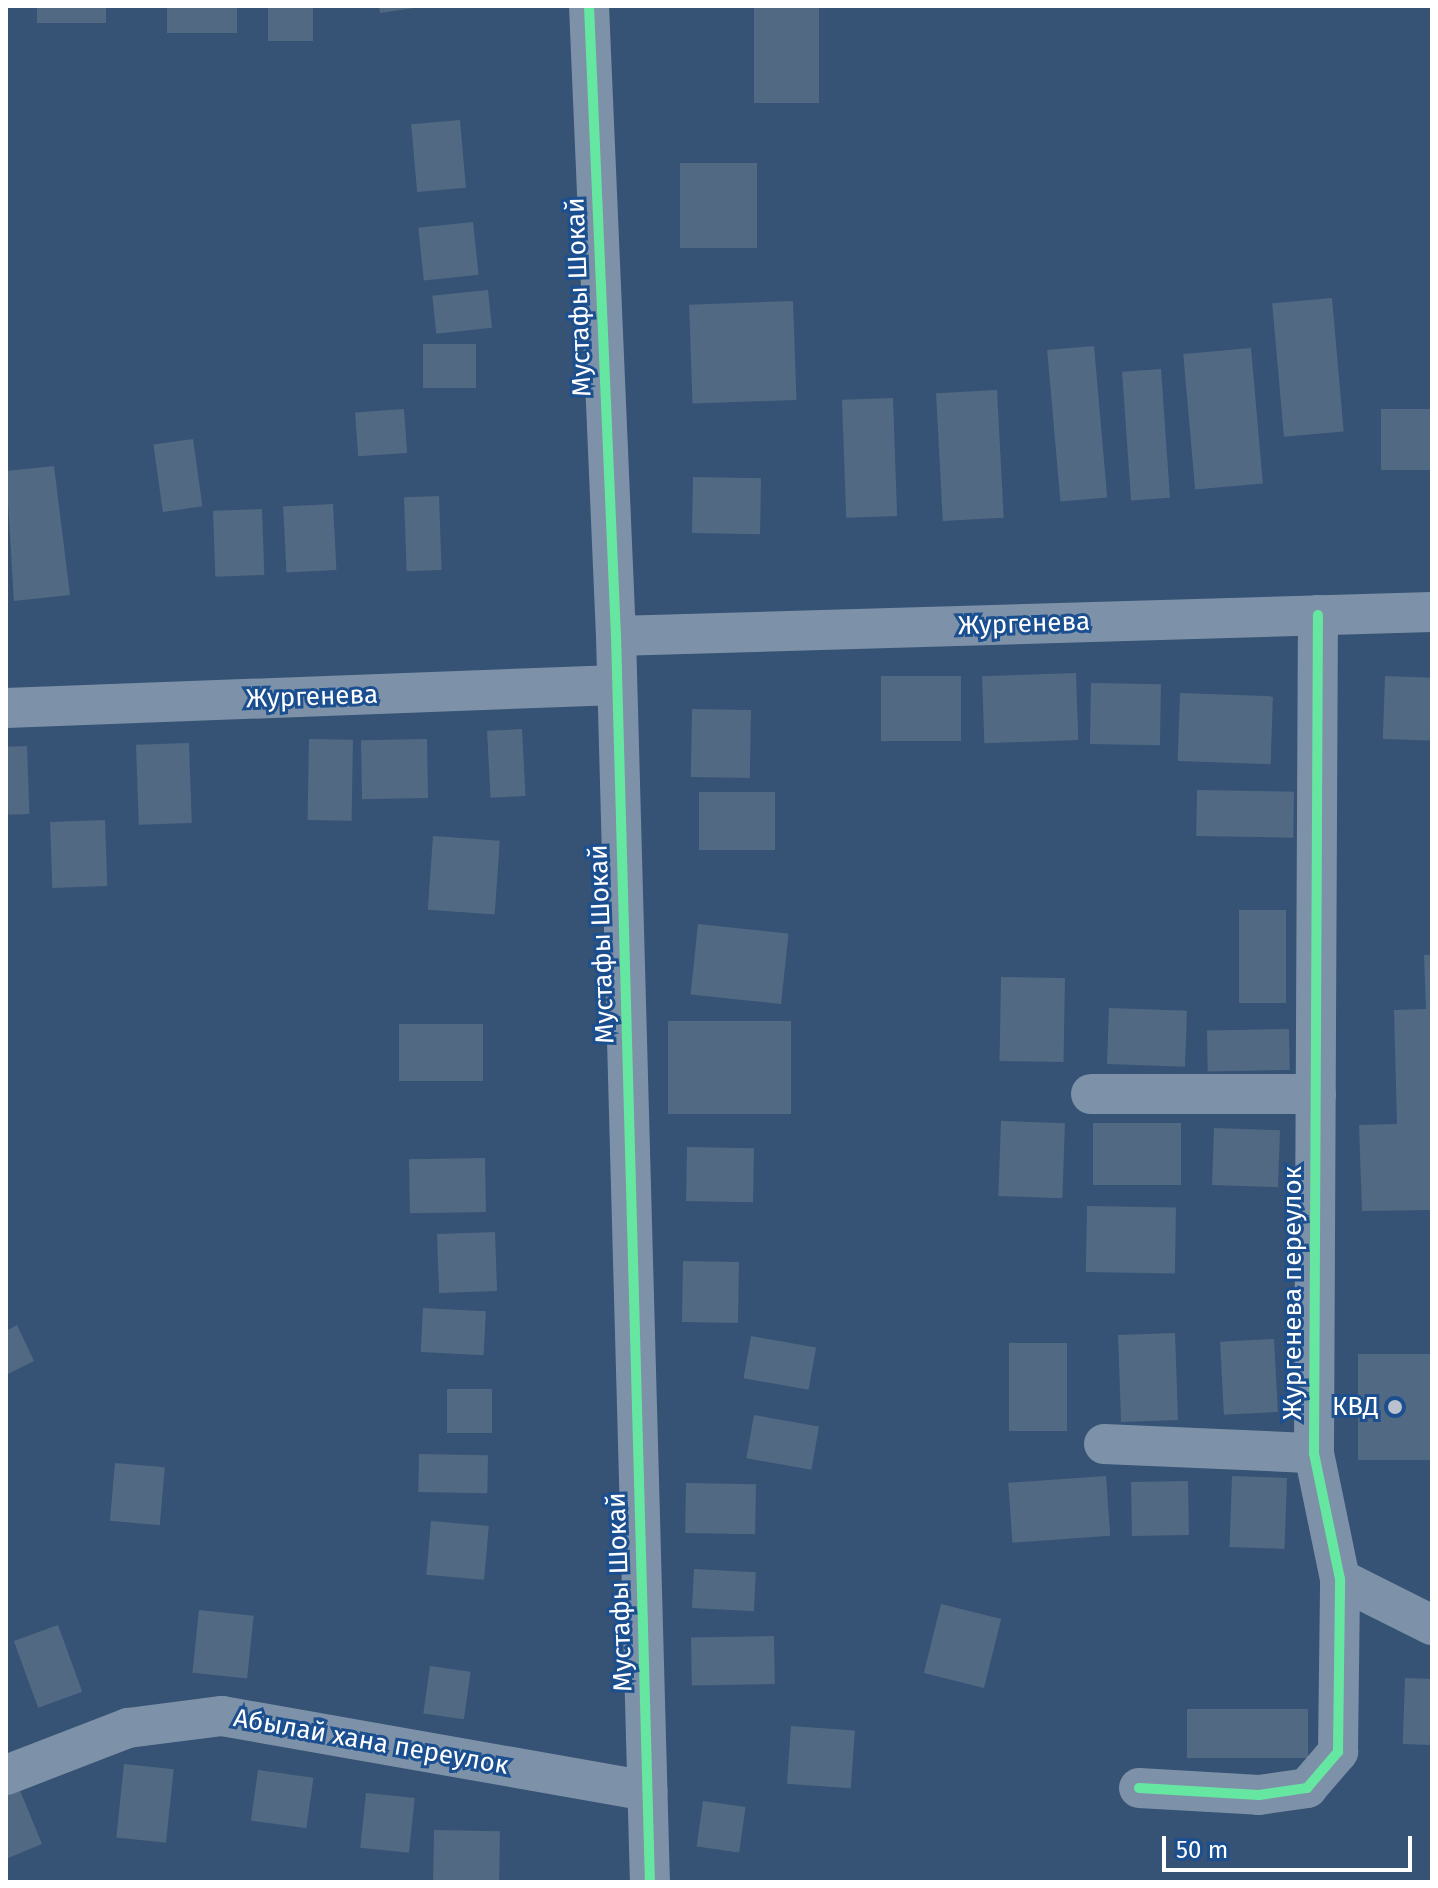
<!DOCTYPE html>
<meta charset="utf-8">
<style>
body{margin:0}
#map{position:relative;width:1438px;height:1888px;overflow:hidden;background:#365274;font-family:"Fira Sans",sans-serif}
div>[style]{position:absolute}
.building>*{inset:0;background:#526984;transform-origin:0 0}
.minor>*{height:40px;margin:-20px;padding:0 20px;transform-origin:20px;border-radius:20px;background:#7d92a8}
.cycleway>*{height:10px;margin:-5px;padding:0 5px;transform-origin:5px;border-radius:5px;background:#66e7a1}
.dots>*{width:22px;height:22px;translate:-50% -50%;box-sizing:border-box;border:4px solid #1b4f8f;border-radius:50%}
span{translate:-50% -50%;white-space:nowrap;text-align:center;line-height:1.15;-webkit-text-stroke:6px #1b4f8f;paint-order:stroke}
.street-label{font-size:26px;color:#fff}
.poi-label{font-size:26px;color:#fff}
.right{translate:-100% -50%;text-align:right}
.frame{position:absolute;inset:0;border:8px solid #fff;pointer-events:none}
.scale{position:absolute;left:1162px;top:1836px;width:250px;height:36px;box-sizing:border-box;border:4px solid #fff;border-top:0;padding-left:10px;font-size:24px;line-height:28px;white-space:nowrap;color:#fff;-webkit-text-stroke:6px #1b4f8f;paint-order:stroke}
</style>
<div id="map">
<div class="building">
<i style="left:37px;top:6px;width:69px;height:17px"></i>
<i style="left:167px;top:6px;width:70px;height:27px"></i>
<i style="left:268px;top:6px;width:45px;height:35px"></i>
<i style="clip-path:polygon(379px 6px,414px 6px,414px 8px,380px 13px)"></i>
<i style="left:754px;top:6px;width:65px;height:97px"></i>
<i style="left:460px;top:120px;width:68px;height:49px;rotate:85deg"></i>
<i style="left:757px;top:163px;width:85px;height:77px;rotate:90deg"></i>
<i style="left:473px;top:222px;width:53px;height:55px;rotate:84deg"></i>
<i style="left:488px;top:290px;width:38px;height:56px;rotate:84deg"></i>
<i style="left:1332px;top:298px;width:134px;height:60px;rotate:85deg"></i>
<i style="left:793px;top:301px;width:99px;height:104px;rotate:88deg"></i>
<i style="left:423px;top:344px;width:53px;height:44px"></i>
<i style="left:1094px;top:346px;width:152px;height:47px;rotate:85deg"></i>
<i style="left:1251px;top:348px;width:136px;height:68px;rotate:85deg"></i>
<i style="left:1161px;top:369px;width:129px;height:39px;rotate:86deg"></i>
<i style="left:997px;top:390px;width:128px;height:61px;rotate:87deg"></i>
<i style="left:893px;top:398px;width:118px;height:51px;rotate:88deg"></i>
<i style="left:404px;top:409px;width:44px;height:49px;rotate:86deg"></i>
<i style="left:1432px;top:409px;width:61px;height:51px;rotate:90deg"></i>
<i style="left:193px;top:439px;width:68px;height:40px;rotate:82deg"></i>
<i style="clip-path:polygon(54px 466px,70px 595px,14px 601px,6px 471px)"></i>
<i style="left:693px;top:477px;width:68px;height:56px;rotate:1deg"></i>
<i style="left:439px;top:496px;width:74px;height:35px;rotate:88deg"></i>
<i style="left:333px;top:504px;width:66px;height:50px;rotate:87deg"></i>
<i style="left:262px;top:509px;width:66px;height:49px;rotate:88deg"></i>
<i style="left:1076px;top:673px;width:67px;height:94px;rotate:88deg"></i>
<i style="left:961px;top:676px;width:65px;height:80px;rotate:90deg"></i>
<i style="left:1385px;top:676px;width:47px;height:63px;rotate:2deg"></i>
<i style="left:1091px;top:683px;width:70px;height:61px;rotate:1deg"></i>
<i style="left:1180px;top:693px;width:93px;height:68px;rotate:2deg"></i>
<i style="left:751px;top:710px;width:68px;height:59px;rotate:91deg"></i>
<i style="left:522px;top:729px;width:67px;height:35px;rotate:87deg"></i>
<i style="left:309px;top:739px;width:44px;height:81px;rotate:1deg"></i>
<i style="left:427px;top:739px;width:59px;height:66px;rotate:89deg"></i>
<i style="left:189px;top:743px;width:80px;height:53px;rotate:88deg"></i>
<i style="left:27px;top:746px;width:68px;height:21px;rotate:88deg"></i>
<i style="left:1197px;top:790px;width:97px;height:46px;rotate:1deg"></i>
<i style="left:699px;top:792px;width:76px;height:58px"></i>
<i style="left:105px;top:820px;width:66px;height:55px;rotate:88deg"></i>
<i style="left:433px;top:836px;width:67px;height:74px;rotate:4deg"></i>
<i style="left:1239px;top:910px;width:47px;height:93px"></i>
<i style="left:698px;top:924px;width:91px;height:71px;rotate:6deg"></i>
<i style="clip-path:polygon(1424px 955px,1432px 955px,1432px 1210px,1362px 1211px,1359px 1125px,1397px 1124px,1394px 1010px,1426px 1009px)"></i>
<i style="left:1001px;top:977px;width:64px;height:84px;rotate:1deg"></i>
<i style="left:1109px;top:1008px;width:78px;height:56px;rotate:2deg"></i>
<i style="left:668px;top:1021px;width:123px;height:93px"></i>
<i style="left:399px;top:1024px;width:84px;height:57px"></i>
<i style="left:1289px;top:1029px;width:41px;height:82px;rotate:89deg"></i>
<i style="left:1001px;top:1121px;width:64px;height:75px;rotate:2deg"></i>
<i style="left:1181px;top:1123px;width:62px;height:88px;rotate:90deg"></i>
<i style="left:1214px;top:1128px;width:66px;height:57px;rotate:2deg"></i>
<i style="left:687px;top:1147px;width:67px;height:54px;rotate:1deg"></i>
<i style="left:485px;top:1158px;width:54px;height:76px;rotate:89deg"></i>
<i style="left:1087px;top:1206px;width:89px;height:66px;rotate:1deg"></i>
<i style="left:495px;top:1232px;width:59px;height:58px;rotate:88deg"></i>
<i style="left:683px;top:1261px;width:56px;height:61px;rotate:1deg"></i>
<i style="left:423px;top:1308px;width:63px;height:44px;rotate:3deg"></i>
<i style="clip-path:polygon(17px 1325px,34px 1361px,6px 1375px,6px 1331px)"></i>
<i style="left:1175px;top:1333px;width:87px;height:57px;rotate:88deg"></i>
<i style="left:751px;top:1336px;width:66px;height:43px;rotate:10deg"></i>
<i style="left:1274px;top:1339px;width:73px;height:54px;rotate:87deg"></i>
<i style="left:1009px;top:1343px;width:58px;height:88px"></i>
<i style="left:1358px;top:1354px;width:74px;height:106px"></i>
<i style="left:447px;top:1389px;width:45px;height:44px"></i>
<i style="left:754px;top:1415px;width:66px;height:44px;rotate:10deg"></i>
<i style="left:419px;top:1454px;width:69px;height:38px;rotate:1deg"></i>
<i style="left:115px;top:1463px;width:50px;height:58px;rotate:5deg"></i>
<i style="left:1106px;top:1476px;width:60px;height:98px;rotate:86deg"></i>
<i style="left:1232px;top:1476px;width:55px;height:71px;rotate:2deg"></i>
<i style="left:1188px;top:1481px;width:54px;height:57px;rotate:89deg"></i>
<i style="left:686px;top:1483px;width:70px;height:50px;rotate:1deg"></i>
<i style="left:431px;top:1521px;width:58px;height:54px;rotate:5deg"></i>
<i style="left:694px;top:1569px;width:62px;height:39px;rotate:3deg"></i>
<i style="left:941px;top:1604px;width:62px;height:71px;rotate:14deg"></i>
<i style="left:199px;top:1610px;width:55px;height:63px;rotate:6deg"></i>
<i style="left:58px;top:1625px;width:71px;height:47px;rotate:70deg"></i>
<i style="left:774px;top:1636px;width:48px;height:83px;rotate:89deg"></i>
<i style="left:430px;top:1666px;width:41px;height:48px;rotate:8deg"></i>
<i style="left:1405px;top:1678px;width:27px;height:66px;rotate:2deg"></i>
<i style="left:1308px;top:1709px;width:49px;height:121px;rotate:90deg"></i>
<i style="left:791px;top:1726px;width:64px;height:58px;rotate:4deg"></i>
<i style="left:124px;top:1764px;width:50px;height:74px;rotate:6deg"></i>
<i style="left:258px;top:1770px;width:56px;height:51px;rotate:8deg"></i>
<i style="clip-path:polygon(19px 1788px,42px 1844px,6px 1859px,6px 1793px)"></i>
<i style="left:366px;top:1793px;width:49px;height:55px;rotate:6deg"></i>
<i style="left:703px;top:1801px;width:43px;height:46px;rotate:8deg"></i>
<i style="left:434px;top:1830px;width:66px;height:52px;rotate:1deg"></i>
</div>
<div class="minor">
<i style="left:589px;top:6px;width:631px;rotate:87.55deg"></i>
<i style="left:616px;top:636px;width:1246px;rotate:88.44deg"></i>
<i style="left:616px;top:636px;width:816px;rotate:-1.68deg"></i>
<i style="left:6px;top:708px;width:611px;rotate:-2.16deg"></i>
<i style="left:1091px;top:1094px;width:225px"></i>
<i style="left:1104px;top:1444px;width:210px;rotate:2.5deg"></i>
<i style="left:1340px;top:1579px;width:103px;rotate:26.6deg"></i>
<i style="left:6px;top:1775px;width:131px;rotate:-21.1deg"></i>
<i style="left:128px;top:1728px;width:95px;rotate:-7.3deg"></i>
<i style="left:222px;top:1716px;width:432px;rotate:10deg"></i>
<i style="left:1139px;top:1788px;width:120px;rotate:3.3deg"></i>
<i style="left:1259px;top:1795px;width:49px;rotate:-8.3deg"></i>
<i style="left:1307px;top:1788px;width:48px;rotate:-49.3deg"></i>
<i style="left:1338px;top:1752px;width:173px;rotate:-89.3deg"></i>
<i style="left:1340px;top:1579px;width:129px;rotate:-101.7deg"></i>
<i style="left:1314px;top:1453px;width:838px;rotate:-89.73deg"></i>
</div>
<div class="cycleway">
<i style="left:589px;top:6px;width:631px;rotate:87.55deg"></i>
<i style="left:616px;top:636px;width:1246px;rotate:88.44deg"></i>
<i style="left:1139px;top:1788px;width:120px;rotate:3.3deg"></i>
<i style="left:1259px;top:1795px;width:49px;rotate:-8.3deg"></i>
<i style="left:1307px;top:1788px;width:48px;rotate:-49.3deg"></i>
<i style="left:1338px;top:1752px;width:173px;rotate:-89.3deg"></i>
<i style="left:1340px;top:1579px;width:129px;rotate:-101.7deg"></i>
<i style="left:1314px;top:1453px;width:838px;rotate:-89.73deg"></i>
</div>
<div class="dots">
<i style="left:1395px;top:1407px;background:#b9c2ce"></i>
</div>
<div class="street-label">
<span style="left:579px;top:297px;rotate:-92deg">Мустафы Шокай</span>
<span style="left:1024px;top:624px;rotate:-2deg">Жургенева</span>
<span style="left:312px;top:697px;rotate:-2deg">Жургенева</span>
<span style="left:602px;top:944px;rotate:-92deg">Мустафы Шокай</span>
<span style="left:1293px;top:1293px;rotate:-90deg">Жургенева переулок</span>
<span style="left:620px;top:1592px;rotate:-92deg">Мустафы Шокай</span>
<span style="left:371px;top:1742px;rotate:10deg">Абылай хана переулок</span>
</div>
<div class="poi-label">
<span class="right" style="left:1379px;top:1407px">КВД</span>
</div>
<div class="frame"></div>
<div class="scale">50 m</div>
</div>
